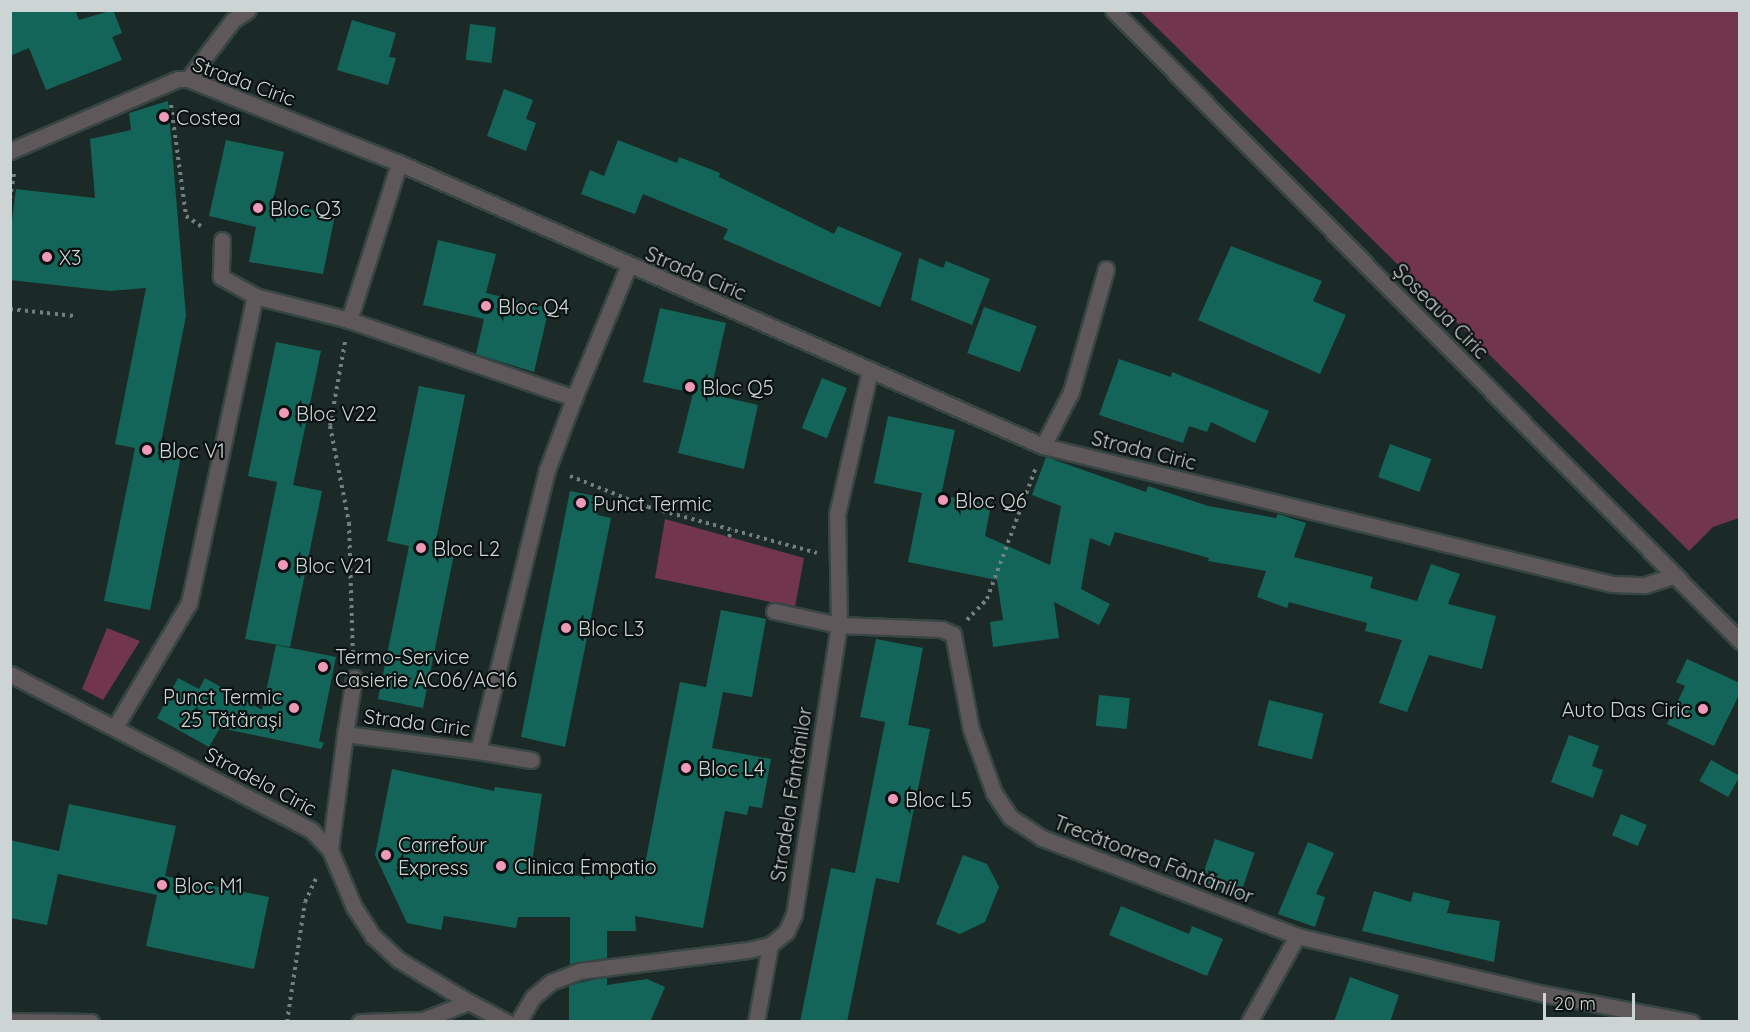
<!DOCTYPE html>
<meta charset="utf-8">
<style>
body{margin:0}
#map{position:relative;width:1750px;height:1032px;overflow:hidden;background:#1b2a27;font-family:Quicksand,sans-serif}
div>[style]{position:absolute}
.green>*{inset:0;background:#71364d}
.building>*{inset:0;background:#146559;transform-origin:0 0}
.path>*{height:4px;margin-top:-2px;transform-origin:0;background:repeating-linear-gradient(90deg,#74807d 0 3px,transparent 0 7.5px)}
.roads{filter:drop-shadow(2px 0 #374543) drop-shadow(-2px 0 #374543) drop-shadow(0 2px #374543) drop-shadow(0 -2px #374543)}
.service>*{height:15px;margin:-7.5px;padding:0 7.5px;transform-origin:7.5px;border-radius:7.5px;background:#5f585a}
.minor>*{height:15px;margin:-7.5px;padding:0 7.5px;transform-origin:7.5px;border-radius:7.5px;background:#5f585a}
.tertiary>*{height:15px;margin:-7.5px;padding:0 7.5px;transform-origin:7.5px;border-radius:7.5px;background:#5f585a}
.dots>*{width:16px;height:16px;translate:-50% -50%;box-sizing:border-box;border:3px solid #0b1110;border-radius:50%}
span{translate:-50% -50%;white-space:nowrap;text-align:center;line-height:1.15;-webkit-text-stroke:4.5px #0b1110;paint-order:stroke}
.street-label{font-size:20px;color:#ccd5d3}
.poi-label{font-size:20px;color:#ccd5d3}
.left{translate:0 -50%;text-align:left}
.right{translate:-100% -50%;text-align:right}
.frame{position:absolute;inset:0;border:12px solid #ccd5d3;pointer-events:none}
.scale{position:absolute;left:1543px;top:993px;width:92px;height:27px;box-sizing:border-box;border:3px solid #ccd5d3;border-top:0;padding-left:8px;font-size:18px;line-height:21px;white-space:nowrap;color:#ccd5d3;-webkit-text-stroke:4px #0b1110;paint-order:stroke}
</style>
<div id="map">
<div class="green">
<i style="clip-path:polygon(1140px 11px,1739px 11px,1739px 518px,1713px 527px,1689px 551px)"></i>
<i style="clip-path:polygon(665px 519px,804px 558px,795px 607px,655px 578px)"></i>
<i style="clip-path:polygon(107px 628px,140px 641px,103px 700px,82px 689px)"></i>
</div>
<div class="building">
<i style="clip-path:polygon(10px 10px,75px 10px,79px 20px,113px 10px,122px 33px,112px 37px,122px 60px,46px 90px,29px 48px,10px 56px)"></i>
<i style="clip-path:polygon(352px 20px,396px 33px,389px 57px,396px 58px,388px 85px,337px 70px)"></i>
<i style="left:470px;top:24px;width:26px;height:36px;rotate:7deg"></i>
<i style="clip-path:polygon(504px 89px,533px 100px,526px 119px,536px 123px,526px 151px,487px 136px)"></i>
<i style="clip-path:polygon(168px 101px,186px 316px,159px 452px,181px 456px,150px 610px,104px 601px,135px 448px,115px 444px,146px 288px,110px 291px,10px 280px,10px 235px,16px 189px,95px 198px,90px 139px,131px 130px,129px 113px)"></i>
<i style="clip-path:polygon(226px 140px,284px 152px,273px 201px,335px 215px,323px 274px,249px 262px,256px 227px,209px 216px)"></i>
<i style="clip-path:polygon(618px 140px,677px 163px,679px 157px,720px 173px,719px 177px,834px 234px,838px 226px,902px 253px,880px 307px,723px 239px,728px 229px,643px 194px,635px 214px,581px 194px,590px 170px,604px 176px)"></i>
<i style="clip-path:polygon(438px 240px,496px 254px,486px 293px,549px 308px,534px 372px,476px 354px,484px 319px,423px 305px)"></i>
<i style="clip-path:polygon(1231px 246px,1322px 281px,1313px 301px,1346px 315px,1320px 374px,1198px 320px)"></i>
<i style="clip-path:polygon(919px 258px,943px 268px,946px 261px,990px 279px,972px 325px,911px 300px)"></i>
<i style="left:984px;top:307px;width:56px;height:49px;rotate:20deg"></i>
<i style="clip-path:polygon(660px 308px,726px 323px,710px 394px,758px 405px,744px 469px,678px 453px,693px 393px,643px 382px)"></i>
<i style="clip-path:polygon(276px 342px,321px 351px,293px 485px,322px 491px,290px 647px,245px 639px,277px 482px,248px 476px)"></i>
<i style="clip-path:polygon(1119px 359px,1171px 377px,1172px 372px,1269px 411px,1255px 443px,1211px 422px,1207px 432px,1189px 426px,1183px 443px,1099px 415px)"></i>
<i style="left:822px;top:378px;width:27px;height:54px;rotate:22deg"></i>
<i style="clip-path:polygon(419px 386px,465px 395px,434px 550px,454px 554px,423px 708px,378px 699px,409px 546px,387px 541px)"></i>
<i style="clip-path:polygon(888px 416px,955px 430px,941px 495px,991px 505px,985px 536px,1050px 565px,1061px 506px,1032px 495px,1046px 457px,1146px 492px,1148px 486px,1208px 506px,1276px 518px,1278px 514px,1306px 523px,1294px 557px,1373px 577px,1370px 588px,1417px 601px,1431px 564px,1460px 574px,1448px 604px,1496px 616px,1482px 669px,1429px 655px,1407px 712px,1379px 703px,1402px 640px,1365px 631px,1367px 623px,1289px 602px,1287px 608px,1257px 597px,1266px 571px,1208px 561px,1209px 558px,1115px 532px,1110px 546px,1090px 538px,1081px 589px,1110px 604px,1099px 625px,1054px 602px,1059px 638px,993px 647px,990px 622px,1003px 620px,997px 580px,908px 562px,922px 493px,874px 483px)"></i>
<i style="left:1390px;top:444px;width:44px;height:35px;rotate:20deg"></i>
<i style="clip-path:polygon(570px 491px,600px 497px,597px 515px,611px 518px,565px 747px,521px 737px)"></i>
<i style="clip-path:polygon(721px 610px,766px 619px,752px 697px,723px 692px,712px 748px,771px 759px,762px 808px,749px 806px,747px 815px,725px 811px,703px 928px,635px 916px,636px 931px,607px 931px,607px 958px,570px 964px,570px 917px,518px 917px,516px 928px,444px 916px,441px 930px,407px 923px,375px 855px,392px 769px,494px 791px,495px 787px,542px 794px,530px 876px,643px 875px,680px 682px,706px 687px)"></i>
<i style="clip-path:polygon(876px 639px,923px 648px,908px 725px,930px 729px,899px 883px,876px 878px,847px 1022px,800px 1022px,831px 868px,855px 873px,885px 722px,860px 717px)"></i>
<i style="clip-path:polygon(276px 645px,336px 657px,319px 741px,324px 743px,321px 749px,220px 728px,209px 747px,157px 718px,178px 678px,199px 689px,205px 678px,262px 710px)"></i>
<i style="clip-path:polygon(1687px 659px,1740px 683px,1740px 693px,1714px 746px,1667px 724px,1685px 686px,1676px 682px)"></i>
<i style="left:1099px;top:695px;width:31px;height:31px;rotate:6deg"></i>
<i style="left:1269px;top:700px;width:56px;height:47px;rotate:14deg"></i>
<i style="clip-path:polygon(1569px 735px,1599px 746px,1592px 766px,1603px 770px,1593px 798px,1551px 782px)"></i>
<i style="left:1711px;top:760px;width:33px;height:24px;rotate:29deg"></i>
<i style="clip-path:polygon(69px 804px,176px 826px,165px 876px,269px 897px,254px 969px,146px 946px,157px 895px,58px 874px,47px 925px,10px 918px,10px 840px,59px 851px)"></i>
<i style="left:1621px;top:814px;width:28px;height:23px;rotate:23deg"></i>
<i style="left:1215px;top:839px;width:42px;height:46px;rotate:19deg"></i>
<i style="clip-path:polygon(1308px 842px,1334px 853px,1316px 894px,1325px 897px,1315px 927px,1278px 914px)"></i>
<i style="clip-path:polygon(963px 855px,987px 864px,999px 887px,985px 922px,960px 934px,936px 924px)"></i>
<i style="clip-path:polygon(1374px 891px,1411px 902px,1413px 892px,1450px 901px,1447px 913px,1500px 921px,1494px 962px,1362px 931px)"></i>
<i style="clip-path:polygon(1121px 906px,1189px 934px,1192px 926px,1223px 939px,1207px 976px,1109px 935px)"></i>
<i style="clip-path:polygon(607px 977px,607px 985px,647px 979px,665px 987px,650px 1022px,569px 1022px,569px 985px)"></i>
<i style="clip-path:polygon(1350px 977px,1399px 995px,1390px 1022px,1334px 1022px)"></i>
</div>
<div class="path">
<i style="left:171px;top:105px;width:112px;rotate:82.3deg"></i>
<i style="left:186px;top:216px;width:22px;rotate:34deg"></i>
<i style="left:10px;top:199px;width:26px;rotate:-81deg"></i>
<i style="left:10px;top:309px;width:65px;rotate:6.1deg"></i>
<i style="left:345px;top:342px;width:85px;rotate:100.1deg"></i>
<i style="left:330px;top:426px;width:99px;rotate:78.9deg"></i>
<i style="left:349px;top:523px;width:132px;rotate:88.3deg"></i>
<i style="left:570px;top:476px;width:84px;rotate:21.7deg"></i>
<i style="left:648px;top:507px;width:175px;rotate:15.2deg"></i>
<i style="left:729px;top:537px;width:8px;rotate:-67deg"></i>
<i style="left:967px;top:620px;width:29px;rotate:-46deg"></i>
<i style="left:987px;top:599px;width:141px;rotate:-69.6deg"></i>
<i style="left:287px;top:1022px;width:121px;rotate:-81.5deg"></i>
<i style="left:305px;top:902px;width:26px;rotate:-65deg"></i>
</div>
<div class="roads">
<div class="service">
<i style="left:188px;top:79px;width:74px;rotate:-52.7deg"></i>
<i style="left:233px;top:20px;width:18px;rotate:-34deg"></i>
<i style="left:222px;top:240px;width:37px;rotate:92deg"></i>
<i style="left:221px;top:277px;width:39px;rotate:29deg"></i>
<i style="left:574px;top:398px;width:142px;rotate:-67.6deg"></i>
<i style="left:1043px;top:446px;width:61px;rotate:-62.6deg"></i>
<i style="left:1071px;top:392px;width:128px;rotate:-74.1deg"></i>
<i style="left:774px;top:611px;width:66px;rotate:12.2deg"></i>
<i style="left:839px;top:625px;width:102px;rotate:2.2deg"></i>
<i style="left:941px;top:629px;width:13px;rotate:23deg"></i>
<i style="left:115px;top:727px;width:144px;rotate:-59.2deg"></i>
<i style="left:189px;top:603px;width:314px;rotate:-77.9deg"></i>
<i style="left:255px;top:296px;width:97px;rotate:14.3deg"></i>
<i style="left:349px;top:320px;width:165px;rotate:-72.3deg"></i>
<i style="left:345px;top:734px;width:57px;rotate:-80.9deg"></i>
<i style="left:478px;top:751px;width:54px;rotate:9.6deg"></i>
<i style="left:330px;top:850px;width:117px;rotate:-82.6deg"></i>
<i style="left:345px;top:734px;width:134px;rotate:7.3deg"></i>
<i style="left:478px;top:751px;width:289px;rotate:-76.2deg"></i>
<i style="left:547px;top:470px;width:77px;rotate:-69.4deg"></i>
<i style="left:574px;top:398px;width:238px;rotate:-160.9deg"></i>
<i style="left:756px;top:1022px;width:78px;rotate:-79.7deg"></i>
</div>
<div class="minor">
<i style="left:953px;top:634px;width:97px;rotate:79.3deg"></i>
<i style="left:971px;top:729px;width:68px;rotate:70.2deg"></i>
<i style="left:994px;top:793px;width:29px;rotate:56deg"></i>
<i style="left:1010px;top:817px;width:38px;rotate:33deg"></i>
<i style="left:1042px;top:838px;width:273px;rotate:21deg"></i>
<i style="left:1297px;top:936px;width:255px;rotate:13.2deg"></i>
<i style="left:1545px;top:994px;width:149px;rotate:10.9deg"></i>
<i style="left:10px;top:674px;width:339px;rotate:27.4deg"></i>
<i style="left:311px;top:830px;width:28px;rotate:46deg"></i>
<i style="left:330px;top:850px;width:62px;rotate:67.2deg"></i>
<i style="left:354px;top:907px;width:35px;rotate:57deg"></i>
<i style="left:373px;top:936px;width:35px;rotate:43deg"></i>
<i style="left:399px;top:960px;width:82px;rotate:31deg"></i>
<i style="left:10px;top:1021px;width:81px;rotate:0.7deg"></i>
<i style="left:360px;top:1022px;width:63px;rotate:-1.8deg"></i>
<i style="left:423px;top:1020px;width:49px;rotate:-21.4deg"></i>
<i style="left:469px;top:1002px;width:43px;rotate:27.8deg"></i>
<i style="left:518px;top:1022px;width:29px;rotate:-59deg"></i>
<i style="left:533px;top:997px;width:23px;rotate:-40deg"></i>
<i style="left:551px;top:982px;width:30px;rotate:-21deg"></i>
<i style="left:579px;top:971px;width:170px;rotate:-7.1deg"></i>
<i style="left:748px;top:950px;width:23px;rotate:-13deg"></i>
<i style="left:770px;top:945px;width:21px;rotate:-39deg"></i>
<i style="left:786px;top:932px;width:19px;rotate:-65deg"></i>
<i style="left:794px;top:915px;width:293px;rotate:-81.2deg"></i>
<i style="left:839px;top:625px;width:111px;rotate:-91deg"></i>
<i style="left:837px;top:514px;width:148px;rotate:-77.1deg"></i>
<i style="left:1249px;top:1022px;width:98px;rotate:-60.8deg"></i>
</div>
<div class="tertiary">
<i style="left:1113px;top:10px;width:890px;rotate:45.18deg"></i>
<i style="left:10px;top:151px;width:183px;rotate:-23.2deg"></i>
<i style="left:178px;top:79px;width:10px"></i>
<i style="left:188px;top:79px;width:227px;rotate:21.7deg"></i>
<i style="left:399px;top:163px;width:703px;rotate:23.72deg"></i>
<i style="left:1043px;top:446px;width:585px;rotate:13.63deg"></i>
<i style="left:1612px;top:584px;width:33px;rotate:2deg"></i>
<i style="left:1645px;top:585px;width:32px;rotate:-18deg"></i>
</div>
</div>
<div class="dots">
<i style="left:164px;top:117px;background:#ef9ab8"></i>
<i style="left:258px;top:208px;background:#ef9ab8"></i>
<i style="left:47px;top:257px;background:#ef9ab8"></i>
<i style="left:486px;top:306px;background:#ef9ab8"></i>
<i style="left:690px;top:387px;background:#ef9ab8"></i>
<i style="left:284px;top:413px;background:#ef9ab8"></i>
<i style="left:147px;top:450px;background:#ef9ab8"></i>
<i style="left:943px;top:500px;background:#ef9ab8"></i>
<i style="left:581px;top:503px;background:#ef9ab8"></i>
<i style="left:421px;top:548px;background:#ef9ab8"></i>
<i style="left:283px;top:565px;background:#ef9ab8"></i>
<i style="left:566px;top:628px;background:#ef9ab8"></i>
<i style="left:323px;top:667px;background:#ef9ab8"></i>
<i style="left:294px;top:708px;background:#ef9ab8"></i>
<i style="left:1703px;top:709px;background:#ef9ab8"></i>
<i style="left:686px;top:768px;background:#ef9ab8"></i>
<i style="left:893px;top:799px;background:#ef9ab8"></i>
<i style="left:386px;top:855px;background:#ef9ab8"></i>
<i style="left:501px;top:866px;background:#ef9ab8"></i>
<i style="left:162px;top:885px;background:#ef9ab8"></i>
</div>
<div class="street-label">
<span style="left:244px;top:81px;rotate:20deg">Strada Ciric</span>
<span style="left:696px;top:273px;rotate:23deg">Strada Ciric</span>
<span style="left:1441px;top:311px;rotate:45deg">Șoseaua Ciric</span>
<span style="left:1144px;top:450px;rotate:14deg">Strada Ciric</span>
<span style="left:417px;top:722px;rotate:7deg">Strada Ciric</span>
<span style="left:261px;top:781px;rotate:28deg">Stradela Ciric</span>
<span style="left:791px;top:794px;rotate:-81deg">Stradela Fântânilor</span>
<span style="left:1154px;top:859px;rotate:21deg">Trecătoarea Fântânilor</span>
</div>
<div class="poi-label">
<span class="left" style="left:176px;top:117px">Costea</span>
<span class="left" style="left:270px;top:208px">Bloc Q3</span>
<span class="left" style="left:59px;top:257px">X3</span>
<span class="left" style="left:498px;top:306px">Bloc Q4</span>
<span class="left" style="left:702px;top:387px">Bloc Q5</span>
<span class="left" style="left:296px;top:413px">Bloc V22</span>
<span class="left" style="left:159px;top:450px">Bloc V1</span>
<span class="left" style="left:955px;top:500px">Bloc Q6</span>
<span class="left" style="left:593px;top:503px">Punct Termic</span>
<span class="left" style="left:433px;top:548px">Bloc L2</span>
<span class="left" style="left:295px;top:565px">Bloc V21</span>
<span class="left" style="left:578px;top:628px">Bloc L3</span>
<span class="left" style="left:335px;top:668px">Termo-Service<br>Casierie AC06/AC16</span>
<span class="right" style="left:282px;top:708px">Punct Termic<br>25 Tătărași</span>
<span class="right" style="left:1691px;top:709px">Auto Das Ciric</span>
<span class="left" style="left:698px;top:768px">Bloc L4</span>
<span class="left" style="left:905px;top:799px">Bloc L5</span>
<span class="left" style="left:398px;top:856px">Carrefour<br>Express</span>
<span class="left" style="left:514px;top:866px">Clinica Empatio</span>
<span class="left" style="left:174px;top:885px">Bloc M1</span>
</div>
<div class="frame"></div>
<div class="scale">20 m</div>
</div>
